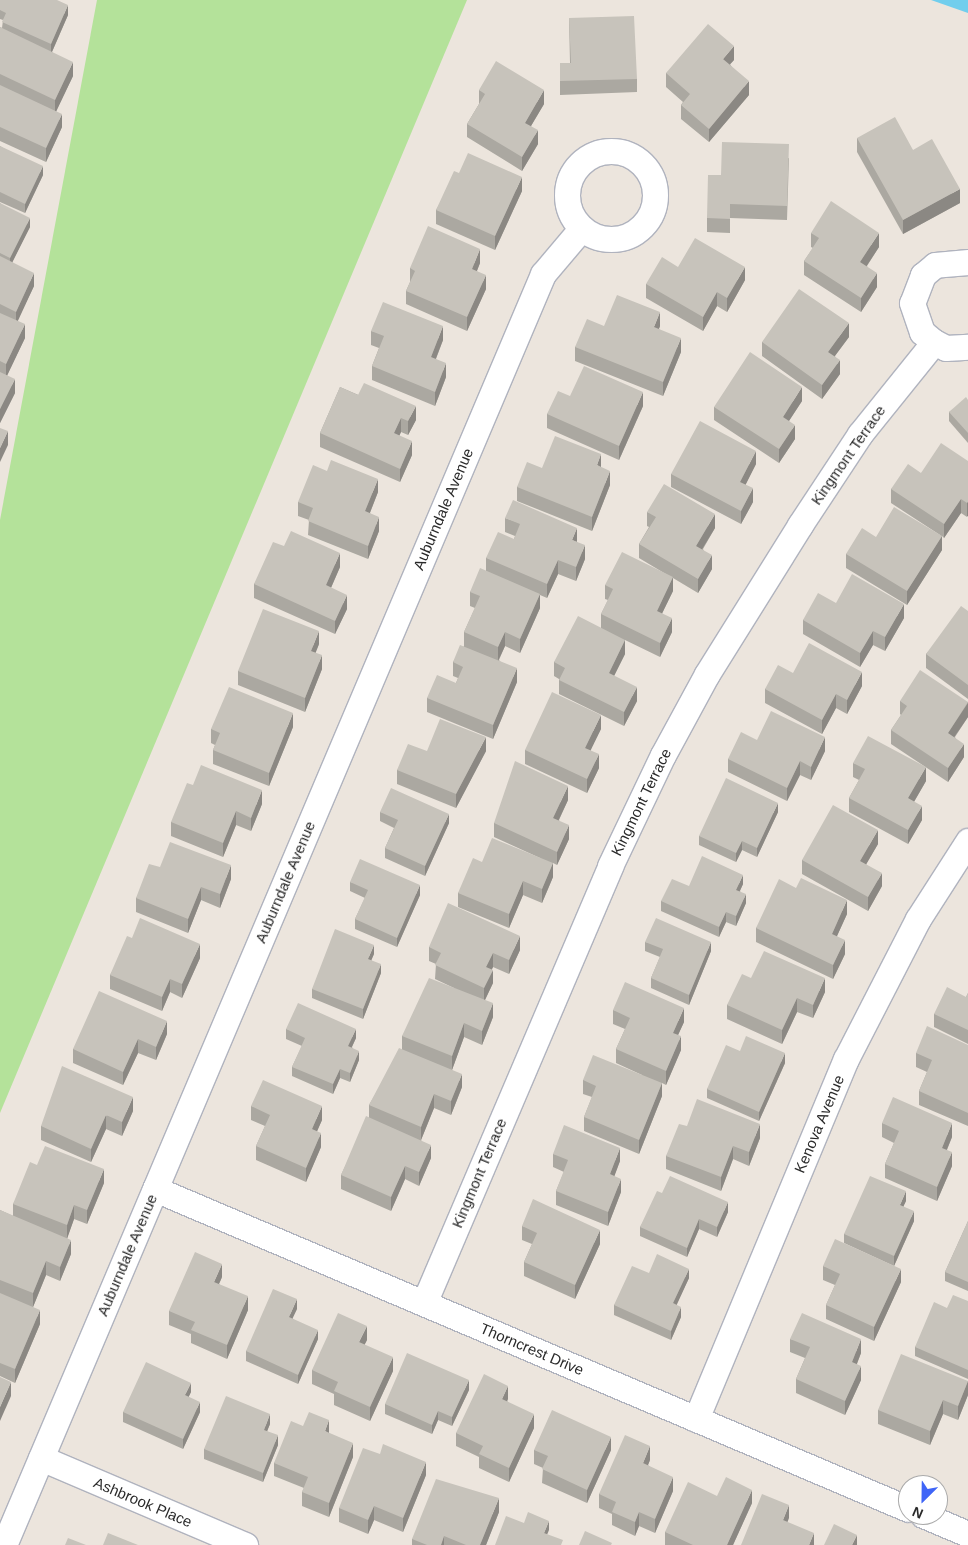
<!DOCTYPE html>
<style>
body{margin:0}
#map{position:relative;width:968px;height:1545px;overflow:hidden;background:#ece5dd;font-family:Arial,sans-serif}
div>[style]{position:absolute}
.green>*{inset:0;background:#b4e29a}
.water>*{inset:0;background:#71ceed}
.roads{filter:drop-shadow(1px 0 #b0b3be) drop-shadow(-1px 0 #b0b3be) drop-shadow(0 1px #b0b3be) drop-shadow(0 -1px #b0b3be)}
.minor>*{height:25px;margin:-12.5px;padding:0 12.5px;transform-origin:12.5px;border-radius:12.5px;background:#fff}
.minor>.ring{margin:-12.5px;padding:0;box-sizing:content-box;background:none;border:25px solid #fff;border-radius:50%}
.wall>*{inset:0;background:#aba8a1}
.shaded-wall>*{inset:0;background:#8b8883;transform-origin:0 0}
.building>*{inset:0;background:#c7c3bb}
span{translate:-50% -50%;white-space:nowrap;text-align:center;line-height:1.15;-webkit-text-stroke:4px #fff;paint-order:stroke}
.street-label{font-size:15px;color:#2a2a2a}
.north{position:absolute;left:898px;top:1475px;width:50px;height:50px;box-sizing:border-box;background:#fff;border:1px solid #aaa;border-radius:50%;rotate:203deg;font-size:14px;font-weight:700;line-height:20px;text-align:center;color:#2a2a2a}
.north::after{content:'';display:block;margin:auto;width:18px;height:22px;background:#3f65f7;clip-path:polygon(50% 0,100% 100%,50% 72%,0 100%)}
</style>
<div id="map">
<div class="green">
<i style="clip-path:polygon(97px 0,467px 0,0 1113px,0 520px)"></i>
</div>
<div class="water">
<i style="clip-path:polygon(931px 0,968px 0,968px 13px)"></i>
</div>
<div class="roads">
<div class="minor">
<i class="ring" style="left:567px;top:151px;width:63px;height:63px"></i>
<i style="left:968px;top:262px;width:33px;rotate:175deg"></i>
<i style="left:935px;top:265px;width:16px;rotate:140deg"></i>
<i style="left:923px;top:275px;width:30px;rotate:111deg"></i>
<i style="left:912px;top:303px;width:31px;rotate:71deg"></i>
<i style="left:922px;top:332px;width:16px;rotate:40deg"></i>
<i style="left:934px;top:342px;width:13px;rotate:27deg"></i>
<i style="left:946px;top:348px;width:22px;rotate:-3deg"></i>
<i style="left:155px;top:1189px;width:818px;rotate:23.02deg"></i>
<i style="left:424px;top:1303px;width:475px;rotate:-66.9deg"></i>
<i style="left:610px;top:866px;width:123px;rotate:-64.5deg"></i>
<i style="left:663px;top:755px;width:92px;rotate:-61.5deg"></i>
<i style="left:707px;top:674px;width:176px;rotate:-58deg"></i>
<i style="left:800px;top:525px;width:109px;rotate:-56.6deg"></i>
<i style="left:860px;top:434px;width:118px;rotate:-51.2deg"></i>
<i style="left:696px;top:1419px;width:390px;rotate:-67.4deg"></i>
<i style="left:846px;top:1059px;width:157px;rotate:-62.8deg"></i>
<i style="left:918px;top:919px;width:93px;rotate:-57.3deg"></i>
<i style="left:41px;top:1458px;width:222px;rotate:23.1deg"></i>
<i style="left:923px;top:1515px;width:49px;rotate:22.9deg"></i>
<i style="left:4px;top:1545px;width:1381px;rotate:-67.02deg"></i>
<i style="left:543px;top:274px;width:59px;rotate:-49.8deg"></i>
</div>
</div>
<div class="wall">
<i style="clip-path:polygon(0 0,68px 15px,52px 52px,73px 76px,56px 111px,62px 127px,46px 162px,0 141px,0 27px,2px 28px,3px 20px,0 19px)"></i>
<i style="clip-path:polygon(569px 18px,637px 79px,637px 92px,560px 95px,560px 63px,570px 63px)"></i>
<i style="clip-path:polygon(734px 60px,730px 64px,749px 95px,709px 142px,681px 119px,681px 105px,683px 102px,666px 87px,666px 73px)"></i>
<i style="clip-path:polygon(479px 90px,544px 104px,531px 126px,538px 144px,522px 171px,467px 137px,467px 124px,479px 104px)"></i>
<i style="clip-path:polygon(857px 138px,913px 150px,960px 203px,903px 234px,857px 152px)"></i>
<i style="clip-path:polygon(0 146px,43px 175px,25px 213px,0 202px)"></i>
<i style="clip-path:polygon(789px 158px,787px 220px,730px 218px,730px 233px,707px 232px,707px 218px,721px 175px)"></i>
<i style="clip-path:polygon(459px 173px,522px 191px,495px 250px,436px 224px,436px 210px)"></i>
<i style="clip-path:polygon(0 203px,30px 227px,12px 262px,34px 286px,17px 321px,25px 338px,7px 375px,15px 393px,0 423px)"></i>
<i style="clip-path:polygon(811px 233px,879px 247px,867px 266px,877px 287px,861px 312px,804px 275px,804px 261px,813px 248px,811px 247px)"></i>
<i style="clip-path:polygon(480px 263px,477px 271px,486px 289px,467px 331px,406px 304px,406px 291px,410px 282px,410px 268px)"></i>
<i style="clip-path:polygon(745px 280px,727px 312px,717px 306px,703px 331px,646px 298px,646px 284px)"></i>
<i style="clip-path:polygon(604px 326px,660px 326px,659px 329px,681px 352px,663px 396px,575px 361px,575px 347px)"></i>
<i style="clip-path:polygon(371px 331px,443px 340px,436px 359px,446px 377px,435px 406px,372px 380px,372px 366px,379px 348px,371px 345px)"></i>
<i style="clip-path:polygon(849px 337px,835px 356px,840px 374px,822px 399px,762px 356px,762px 342px)"></i>
<i style="clip-path:polygon(340px 387px,416px 420px,408px 435px,401px 432px,399px 436px,412px 455px,400px 482px,320px 447px,320px 433px)"></i>
<i style="clip-path:polygon(570px 396px,643px 406px,619px 460px,547px 428px,547px 414px)"></i>
<i style="clip-path:polygon(968px 400px,968px 443px,949px 421px,949px 412px)"></i>
<i style="clip-path:polygon(802px 401px,789px 421px,795px 439px,779px 463px,714px 420px,714px 407px)"></i>
<i style="clip-path:polygon(968px 461px,968px 516px,967px 517px,961px 513px,944px 538px,942px 536px,942px 550px,907px 605px,846px 568px,846px 554px,876px 537px,940px 535px,891px 503px,891px 489px,921px 473px)"></i>
<i style="clip-path:polygon(756px 464px,745px 485px,753px 502px,741px 524px,671px 487px,671px 474px)"></i>
<i style="clip-path:polygon(542px 468px,610px 485px,592px 531px,517px 501px,517px 487px)"></i>
<i style="clip-path:polygon(378px 492px,370px 513px,379px 531px,368px 559px,308px 535px,309px 520px,298px 516px,298px 502px)"></i>
<i style="clip-path:polygon(647px 512px,715px 528px,703px 549px,712px 569px,698px 593px,673px 578px,673px 591px,662px 613px,672px 632px,660px 657px,625px 640px,625px 654px,614px 676px,637px 701px,624px 726px,559px 694px,559px 679px,554px 676px,554px 662px,601px 628px,601px 614px,608px 600px,605px 599px,605px 585px,669px 576px,639px 558px,639px 544px,649px 527px,647px 526px)"></i>
<i style="clip-path:polygon(505px 518px,577px 542px,585px 559px,576px 581px,558px 574px,547px 598px,540px 595px,540px 608px,520px 653px,505px 646px,499px 660px,517px 682px,493px 739px,427px 712px,427px 698px,456px 683px,458px 678px,453px 676px,453px 662px,464px 646px,464px 632px,475px 608px,470px 606px,470px 592px,486px 571px,486px 558px,514px 539px,515px 536px,505px 532px)"></i>
<i style="clip-path:polygon(284px 546px,340px 567px,331px 588px,347px 609px,335px 634px,254px 598px,254px 584px)"></i>
<i style="clip-path:polygon(836px 603px,904px 618px,885px 651px,873px 645px,860px 667px,803px 634px,803px 620px)"></i>
<i style="clip-path:polygon(968px 611px,968px 699px,926px 668px,926px 654px)"></i>
<i style="clip-path:polygon(319px 644px,315px 653px,322px 669px,305px 712px,238px 685px,238px 671px)"></i>
<i style="clip-path:polygon(793px 673px,862px 686px,847px 714px,836px 708px,822px 734px,765px 703px,765px 689px)"></i>
<i style="clip-path:polygon(900px 701px,968px 702px,968px 717px,955px 737px,964px 757px,948px 782px,891px 744px,891px 730px,901px 715px,900px 714px)"></i>
<i style="clip-path:polygon(293px 727px,269px 786px,213px 764px,213px 750px,215px 745px,211px 743px,211px 729px)"></i>
<i style="clip-path:polygon(601px 729px,590px 750px,599px 768px,587px 793px,525px 764px,525px 750px)"></i>
<i style="clip-path:polygon(757px 740px,825px 751px,811px 780px,800px 775px,787px 801px,728px 772px,728px 759px)"></i>
<i style="clip-path:polygon(427px 751px,486px 751px,456px 808px,397px 784px,397px 770px)"></i>
<i style="clip-path:polygon(853px 763px,926px 781px,914px 802px,922px 820px,908px 844px,849px 812px,849px 798px,859px 780px,853px 777px)"></i>
<i style="clip-path:polygon(568px 800px,559px 820px,569px 839px,557px 865px,553px 863px,553px 877px,542px 903px,523px 895px,509px 928px,458px 907px,458px 893px,482px 862px,540px 858px,494px 837px,494px 823px)"></i>
<i style="clip-path:polygon(262px 804px,251px 831px,236px 825px,223px 857px,171px 836px,171px 822px)"></i>
<i style="clip-path:polygon(380px 812px,449px 823px,425px 876px,385px 858px,385px 848px,394px 828px,380px 821px)"></i>
<i style="clip-path:polygon(778px 812px,757px 857px,742px 850px,736px 862px,699px 845px,699px 836px)"></i>
<i style="clip-path:polygon(878px 844px,866px 864px,882px 886px,868px 911px,802px 874px,802px 860px)"></i>
<i style="clip-path:polygon(160px 867px,231px 879px,220px 908px,201px 900px,188px 933px,136px 912px,136px 898px)"></i>
<i style="clip-path:polygon(350px 882px,420px 895px,397px 947px,355px 929px,355px 919px,365px 898px,350px 891px)"></i>
<i style="clip-path:polygon(743px 884px,740px 891px,746px 903px,736px 926px,726px 922px,719px 937px,661px 911px,661px 901px,689px 886px)"></i>
<i style="clip-path:polygon(796px 888px,847px 914px,837px 936px,845px 954px,833px 979px,756px 942px,756px 928px)"></i>
<i style="clip-path:polygon(132px 938px,200px 958px,182px 998px,170px 992px,162px 1011px,110px 989px,110px 975px)"></i>
<i style="clip-path:polygon(645px 942px,711px 951px,689px 1005px,651px 988px,651px 978px,660px 957px,645px 951px)"></i>
<i style="clip-path:polygon(429px 947px,520px 950px,509px 974px,493px 967px,492px 969px,493px 983px,485px 1000px,493px 1017px,482px 1045px,464px 1037px,452px 1070px,462px 1087px,451px 1115px,434px 1108px,421px 1140px,431px 1158px,419px 1186px,405px 1179px,391px 1211px,341px 1189px,341px 1175px,369px 1117px,369px 1105px,402px 1049px,402px 1036px,454px 988px,435px 979px,436px 964px,429px 961px)"></i>
<i style="clip-path:polygon(374px 954px,371px 960px,381px 973px,363px 1019px,312px 998px,312px 989px)"></i>
<i style="clip-path:polygon(751px 978px,825px 992px,813px 1018px,797px 1012px,782px 1044px,727px 1019px,727px 1005px)"></i>
<i style="clip-path:polygon(968px 993px,968px 1044px,934px 1027px,934px 1014px,966px 997px)"></i>
<i style="clip-path:polygon(613px 1010px,684px 1022px,678px 1035px,681px 1050px,666px 1085px,662px 1083px,662px 1096px,639px 1154px,584px 1131px,584px 1117px,592px 1097px,583px 1094px,583px 1080px,642px 1075px,616px 1063px,616px 1049px,625px 1029px,613px 1024px)"></i>
<i style="clip-path:polygon(286px 1029px,356px 1038px,352px 1047px,359px 1060px,350px 1082px,340px 1078px,333px 1094px,292px 1076px,292px 1067px,302px 1046px,286px 1039px)"></i>
<i style="clip-path:polygon(167px 1034px,156px 1060px,138px 1053px,123px 1085px,73px 1063px,73px 1049px)"></i>
<i style="clip-path:polygon(968px 1045px,968px 1126px,919px 1105px,919px 1091px,927px 1072px,916px 1067px,916px 1053px)"></i>
<i style="clip-path:polygon(740px 1051px,785px 1063px,759px 1121px,707px 1098px,707px 1089px)"></i>
<i style="clip-path:polygon(251px 1106px,322px 1120px,317px 1131px,321px 1147px,306px 1182px,256px 1160px,256px 1146px,265px 1126px,251px 1120px)"></i>
<i style="clip-path:polygon(133px 1111px,122px 1136px,106px 1129px,91px 1162px,41px 1140px,41px 1126px)"></i>
<i style="clip-path:polygon(882px 1123px,952px 1137px,947px 1150px,952px 1166px,937px 1201px,885px 1178px,885px 1164px,894px 1143px,882px 1137px)"></i>
<i style="clip-path:polygon(687px 1126px,760px 1138px,749px 1166px,733px 1159px,721px 1191px,666px 1169px,666px 1156px)"></i>
<i style="clip-path:polygon(553px 1154px,620px 1161px,614px 1176px,621px 1192px,608px 1226px,556px 1205px,556px 1191px,564px 1172px,553px 1167px)"></i>
<i style="clip-path:polygon(37px 1165px,104px 1183px,87px 1224px,74px 1219px,67px 1238px,71px 1254px,60px 1281px,46px 1275px,33px 1307px,40px 1324px,15px 1383px,0 1376px,0 1210px,13px 1216px,13px 1204px)"></i>
<i style="clip-path:polygon(662px 1193px,728px 1212px,717px 1237px,699px 1229px,687px 1257px,640px 1236px,640px 1227px)"></i>
<i style="clip-path:polygon(906px 1201px,903px 1206px,914px 1221px,894px 1266px,844px 1243px,844px 1234px)"></i>
<i style="clip-path:polygon(968px 1221px,968px 1291px,945px 1281px,945px 1272px)"></i>
<i style="clip-path:polygon(522px 1226px,600px 1244px,575px 1299px,524px 1276px,524px 1262px,532px 1244px,522px 1240px)"></i>
<i style="clip-path:polygon(823px 1266px,901px 1282px,874px 1341px,826px 1319px,826px 1305px,835px 1285px,823px 1280px)"></i>
<i style="clip-path:polygon(649px 1273px,689px 1278px,676px 1305px,681px 1317px,671px 1340px,614px 1315px,614px 1305px)"></i>
<i style="clip-path:polygon(222px 1277px,219px 1284px,248px 1310px,227px 1359px,191px 1343px,191px 1334px,169px 1325px,169px 1311px)"></i>
<i style="clip-path:polygon(968px 1301px,968px 1379px,915px 1356px,915px 1347px,947px 1308px)"></i>
<i style="clip-path:polygon(297px 1309px,292px 1318px,318px 1339px,298px 1384px,246px 1361px,246px 1351px)"></i>
<i style="clip-path:polygon(790px 1339px,861px 1353px,857px 1364px,861px 1380px,845px 1415px,796px 1393px,796px 1379px,805px 1358px,790px 1352px)"></i>
<i style="clip-path:polygon(367px 1340px,364px 1345px,393px 1371px,370px 1421px,334px 1405px,334px 1394px,312px 1384px,312px 1370px)"></i>
<i style="clip-path:polygon(968px 1381px,968px 1395px,958px 1420px,943px 1414px,930px 1445px,878px 1424px,878px 1410px)"></i>
<i style="clip-path:polygon(469px 1390px,452px 1426px,438px 1420px,432px 1434px,385px 1414px,385px 1404px)"></i>
<i style="clip-path:polygon(191px 1392px,188px 1397px,200px 1412px,183px 1449px,123px 1422px,123px 1412px)"></i>
<i style="clip-path:polygon(508px 1399px,507px 1401px,534px 1428px,509px 1482px,479px 1468px,479px 1457px,456px 1446px,456px 1433px)"></i>
<i style="clip-path:polygon(270px 1424px,267px 1431px,278px 1445px,263px 1482px,204px 1459px,204px 1449px)"></i>
<i style="clip-path:polygon(303px 1426px,329px 1433px,353px 1457px,329px 1517px,302px 1506px,302px 1492px,304px 1488px,274px 1476px,274px 1463px)"></i>
<i style="clip-path:polygon(534px 1450px,611px 1450px,587px 1503px,542px 1483px,543px 1468px,534px 1464px)"></i>
<i style="clip-path:polygon(650px 1460px,648px 1465px,673px 1491px,655px 1533px,639px 1526px,635px 1536px,612px 1525px,612px 1514px,599px 1508px,599px 1494px)"></i>
<i style="clip-path:polygon(426px 1475px,403px 1532px,374px 1520px,368px 1534px,339px 1522px,339px 1508px)"></i>
<i style="clip-path:polygon(717px 1496px,752px 1503px,733px 1545px,665px 1545px,665px 1532px)"></i>
<i style="clip-path:polygon(499px 1512px,486px 1545px,412px 1545px,412px 1539px)"></i>
</div>
<div class="shaded-wall">
<i style="clip-path:polygon(68px 5px,68px 15px,51px 54px,51px 44px)"></i>
<i style="clip-path:polygon(734px 46px,734px 60px,723px 72px,723px 59px)"></i>
<i style="clip-path:polygon(73px 62px,73px 76px,55px 114px,55px 100px)"></i>
<i style="clip-path:polygon(749px 81px,749px 95px,709px 142px,709px 129px)"></i>
<i style="clip-path:polygon(544px 90px,544px 104px,525px 136px,525px 123px)"></i>
<i style="clip-path:polygon(62px 114px,62px 127px,46px 162px,46px 148px)"></i>
<i style="clip-path:polygon(538px 130px,538px 144px,522px 171px,522px 157px)"></i>
<i style="clip-path:polygon(43px 166px,43px 175px,25px 213px,25px 204px)"></i>
<i style="clip-path:polygon(522px 177px,522px 191px,495px 250px,495px 236px)"></i>
<i style="clip-path:polygon(960px 189px,960px 203px,903px 234px,903px 220px)"></i>
<i style="clip-path:polygon(30px 218px,30px 227px,10px 267px,10px 258px)"></i>
<i style="clip-path:polygon(879px 233px,879px 247px,860px 276px,860px 262px)"></i>
<i style="clip-path:polygon(480px 249px,480px 263px,472px 283px,472px 269px)"></i>
<i style="clip-path:polygon(745px 267px,745px 280px,727px 312px,727px 298px)"></i>
<i style="clip-path:polygon(34px 273px,34px 286px,16px 325px,16px 312px)"></i>
<i style="clip-path:polygon(877px 273px,877px 287px,861px 312px,861px 298px)"></i>
<i style="clip-path:polygon(486px 275px,486px 289px,467px 331px,467px 317px)"></i>
<i style="clip-path:polygon(717px 292px,717px 306px,703px 331px,703px 317px)"></i>
<i style="clip-path:polygon(660px 312px,660px 326px,654px 341px,654px 327px)"></i>
<i style="clip-path:polygon(849px 323px,849px 337px,828px 365px,828px 352px)"></i>
<i style="clip-path:polygon(25px 324px,25px 338px,6px 378px,6px 364px)"></i>
<i style="clip-path:polygon(443px 326px,443px 340px,431px 371px,431px 357px)"></i>
<i style="clip-path:polygon(681px 338px,681px 352px,663px 396px,663px 382px)"></i>
<i style="clip-path:polygon(840px 360px,840px 374px,822px 399px,822px 385px)"></i>
<i style="clip-path:polygon(446px 363px,446px 377px,435px 406px,435px 392px)"></i>
<i style="clip-path:polygon(15px 379px,15px 393px,0 423px,0 409px)"></i>
<i style="clip-path:polygon(802px 387px,802px 401px,783px 430px,783px 417px)"></i>
<i style="clip-path:polygon(643px 392px,643px 406px,619px 460px,619px 446px)"></i>
<i style="clip-path:polygon(416px 406px,416px 420px,408px 435px,408px 421px)"></i>
<i style="clip-path:polygon(401px 418px,401px 432px,394px 447px,394px 433px)"></i>
<i style="clip-path:polygon(795px 425px,795px 439px,779px 463px,779px 449px)"></i>
<i style="clip-path:polygon(8px 431px,8px 445px,0 462px,0 448px)"></i>
<i style="clip-path:polygon(412px 441px,412px 455px,400px 482px,400px 469px)"></i>
<i style="clip-path:polygon(756px 451px,756px 464px,740px 496px,740px 482px)"></i>
<i style="clip-path:polygon(601px 454px,601px 468px,597px 465px)"></i>
<i style="clip-path:polygon(610px 471px,610px 485px,592px 531px,592px 517px)"></i>
<i style="clip-path:polygon(378px 479px,378px 492px,365px 525px,365px 511px)"></i>
<i style="clip-path:polygon(753px 488px,753px 502px,741px 524px,741px 511px)"></i>
<i style="clip-path:polygon(961px 499px,961px 513px,944px 538px,944px 524px)"></i>
<i style="left:968px;top:502px;width:14px;height:1px;rotate:90deg"></i>
<i style="clip-path:polygon(715px 514px,715px 528px,696px 559px,696px 546px)"></i>
<i style="clip-path:polygon(379px 517px,379px 531px,368px 559px,368px 546px)"></i>
<i style="clip-path:polygon(577px 528px,577px 542px,572px 540px)"></i>
<i style="clip-path:polygon(942px 536px,942px 550px,907px 605px,907px 591px)"></i>
<i style="clip-path:polygon(585px 545px,585px 559px,576px 581px,576px 567px)"></i>
<i style="clip-path:polygon(340px 553px,340px 567px,326px 599px,326px 585px)"></i>
<i style="clip-path:polygon(712px 555px,712px 569px,698px 593px,698px 579px)"></i>
<i style="clip-path:polygon(558px 560px,558px 574px,547px 598px,547px 584px)"></i>
<i style="clip-path:polygon(673px 577px,673px 591px,657px 624px,657px 611px)"></i>
<i style="clip-path:polygon(540px 594px,540px 608px,520px 653px,520px 639px)"></i>
<i style="clip-path:polygon(347px 595px,347px 609px,335px 634px,335px 621px)"></i>
<i style="clip-path:polygon(904px 604px,904px 618px,885px 651px,885px 637px)"></i>
<i style="clip-path:polygon(672px 618px,672px 632px,660px 657px,660px 643px)"></i>
<i style="clip-path:polygon(319px 631px,319px 644px,311px 665px,311px 651px)"></i>
<i style="clip-path:polygon(873px 631px,873px 645px,860px 667px,860px 653px)"></i>
<i style="clip-path:polygon(505px 632px,505px 646px,498px 661px,498px 647px)"></i>
<i style="clip-path:polygon(625px 640px,625px 654px,609px 686px,609px 673px)"></i>
<i style="clip-path:polygon(322px 655px,322px 669px,305px 712px,305px 698px)"></i>
<i style="clip-path:polygon(517px 668px,517px 682px,493px 739px,493px 725px)"></i>
<i style="clip-path:polygon(862px 672px,862px 686px,847px 714px,847px 700px)"></i>
<i style="clip-path:polygon(637px 687px,637px 701px,624px 726px,624px 712px)"></i>
<i style="clip-path:polygon(836px 694px,836px 708px,822px 734px,822px 720px)"></i>
<i style="clip-path:polygon(968px 703px,968px 717px,948px 746px,948px 733px)"></i>
<i style="clip-path:polygon(293px 713px,293px 727px,269px 786px,269px 773px)"></i>
<i style="clip-path:polygon(601px 715px,601px 729px,585px 762px,585px 748px)"></i>
<i style="clip-path:polygon(486px 737px,486px 751px,456px 808px,456px 794px)"></i>
<i style="clip-path:polygon(825px 737px,825px 751px,811px 780px,811px 767px)"></i>
<i style="clip-path:polygon(964px 744px,964px 757px,948px 782px,948px 768px)"></i>
<i style="clip-path:polygon(599px 754px,599px 768px,587px 793px,587px 779px)"></i>
<i style="clip-path:polygon(800px 761px,800px 775px,787px 801px,787px 788px)"></i>
<i style="clip-path:polygon(926px 767px,926px 781px,908px 812px,908px 798px)"></i>
<i style="clip-path:polygon(568px 786px,568px 800px,553px 832px,553px 818px)"></i>
<i style="clip-path:polygon(262px 790px,262px 804px,251px 831px,251px 818px)"></i>
<i style="clip-path:polygon(778px 803px,778px 812px,757px 857px,757px 848px)"></i>
<i style="clip-path:polygon(922px 806px,922px 820px,908px 844px,908px 830px)"></i>
<i style="clip-path:polygon(236px 811px,236px 825px,223px 857px,223px 843px)"></i>
<i style="clip-path:polygon(449px 814px,449px 823px,425px 876px,425px 866px)"></i>
<i style="clip-path:polygon(569px 825px,569px 839px,557px 865px,557px 852px)"></i>
<i style="clip-path:polygon(878px 830px,878px 844px,860px 875px,860px 861px)"></i>
<i style="clip-path:polygon(742px 841px,742px 850px,736px 862px,736px 853px)"></i>
<i style="clip-path:polygon(553px 863px,553px 877px,542px 903px,542px 889px)"></i>
<i style="clip-path:polygon(231px 865px,231px 879px,220px 908px,220px 894px)"></i>
<i style="clip-path:polygon(882px 873px,882px 886px,868px 911px,868px 897px)"></i>
<i style="clip-path:polygon(743px 875px,743px 884px,736px 899px,736px 890px)"></i>
<i style="clip-path:polygon(523px 881px,523px 895px,509px 928px,509px 914px)"></i>
<i style="clip-path:polygon(420px 885px,420px 895px,397px 947px,397px 938px)"></i>
<i style="clip-path:polygon(201px 887px,201px 900px,188px 933px,188px 919px)"></i>
<i style="clip-path:polygon(746px 894px,746px 903px,736px 926px,736px 916px)"></i>
<i style="clip-path:polygon(847px 900px,847px 914px,832px 947px,832px 934px)"></i>
<i style="clip-path:polygon(726px 912px,726px 922px,719px 937px,719px 927px)"></i>
<i style="clip-path:polygon(520px 936px,520px 950px,509px 974px,509px 960px)"></i>
<i style="clip-path:polygon(845px 940px,845px 954px,833px 979px,833px 965px)"></i>
<i style="clip-path:polygon(711px 942px,711px 951px,689px 1005px,689px 995px)"></i>
<i style="clip-path:polygon(200px 944px,200px 958px,182px 998px,182px 984px)"></i>
<i style="clip-path:polygon(374px 945px,374px 954px,368px 968px,368px 959px)"></i>
<i style="clip-path:polygon(493px 953px,493px 967px,486px 981px,486px 967px)"></i>
<i style="clip-path:polygon(381px 964px,381px 973px,363px 1019px,363px 1009px)"></i>
<i style="clip-path:polygon(493px 970px,493px 983px,484px 1002px,484px 988px)"></i>
<i style="clip-path:polygon(825px 978px,825px 992px,813px 1018px,813px 1005px)"></i>
<i style="clip-path:polygon(170px 979px,170px 992px,162px 1011px,162px 997px)"></i>
<i style="clip-path:polygon(797px 998px,797px 1012px,782px 1044px,782px 1030px)"></i>
<i style="clip-path:polygon(493px 1003px,493px 1017px,482px 1045px,482px 1031px)"></i>
<i style="clip-path:polygon(684px 1008px,684px 1022px,673px 1046px,673px 1033px)"></i>
<i style="clip-path:polygon(167px 1021px,167px 1034px,156px 1060px,156px 1047px)"></i>
<i style="clip-path:polygon(464px 1023px,464px 1037px,452px 1070px,452px 1056px)"></i>
<i style="clip-path:polygon(356px 1029px,356px 1038px,348px 1055px,348px 1046px)"></i>
<i style="clip-path:polygon(681px 1036px,681px 1050px,666px 1085px,666px 1071px)"></i>
<i style="clip-path:polygon(138px 1039px,138px 1053px,123px 1085px,123px 1072px)"></i>
<i style="clip-path:polygon(359px 1051px,359px 1060px,350px 1082px,350px 1073px)"></i>
<i style="clip-path:polygon(785px 1053px,785px 1063px,759px 1121px,759px 1112px)"></i>
<i style="clip-path:polygon(340px 1069px,340px 1078px,333px 1094px,333px 1084px)"></i>
<i style="clip-path:polygon(462px 1074px,462px 1087px,451px 1115px,451px 1101px)"></i>
<i style="clip-path:polygon(662px 1083px,662px 1096px,639px 1154px,639px 1140px)"></i>
<i style="clip-path:polygon(434px 1094px,434px 1108px,421px 1140px,421px 1127px)"></i>
<i style="clip-path:polygon(133px 1097px,133px 1111px,122px 1136px,122px 1122px)"></i>
<i style="clip-path:polygon(322px 1106px,322px 1120px,312px 1143px,312px 1129px)"></i>
<i style="clip-path:polygon(106px 1115px,106px 1129px,91px 1162px,91px 1149px)"></i>
<i style="clip-path:polygon(952px 1123px,952px 1137px,942px 1161px,942px 1148px)"></i>
<i style="clip-path:polygon(760px 1124px,760px 1138px,749px 1166px,749px 1152px)"></i>
<i style="clip-path:polygon(321px 1133px,321px 1147px,306px 1182px,306px 1168px)"></i>
<i style="clip-path:polygon(431px 1145px,431px 1158px,419px 1186px,419px 1172px)"></i>
<i style="clip-path:polygon(733px 1146px,733px 1159px,721px 1191px,721px 1177px)"></i>
<i style="clip-path:polygon(620px 1148px,620px 1161px,610px 1188px,610px 1174px)"></i>
<i style="clip-path:polygon(952px 1152px,952px 1166px,937px 1201px,937px 1187px)"></i>
<i style="clip-path:polygon(405px 1166px,405px 1179px,391px 1211px,391px 1197px)"></i>
<i style="clip-path:polygon(104px 1169px,104px 1183px,87px 1224px,87px 1210px)"></i>
<i style="clip-path:polygon(621px 1179px,621px 1192px,608px 1226px,608px 1212px)"></i>
<i style="clip-path:polygon(906px 1191px,906px 1201px,900px 1214px,900px 1205px)"></i>
<i style="clip-path:polygon(728px 1202px,728px 1212px,717px 1237px,717px 1227px)"></i>
<i style="clip-path:polygon(74px 1205px,74px 1219px,67px 1239px,67px 1225px)"></i>
<i style="clip-path:polygon(914px 1211px,914px 1221px,894px 1266px,894px 1256px)"></i>
<i style="clip-path:polygon(699px 1219px,699px 1229px,687px 1257px,687px 1248px)"></i>
<i style="clip-path:polygon(600px 1230px,600px 1244px,575px 1299px,575px 1285px)"></i>
<i style="clip-path:polygon(71px 1240px,71px 1254px,60px 1281px,60px 1267px)"></i>
<i style="clip-path:polygon(46px 1261px,46px 1275px,33px 1307px,33px 1293px)"></i>
<i style="clip-path:polygon(222px 1264px,222px 1277px,214px 1295px,214px 1282px)"></i>
<i style="clip-path:polygon(689px 1269px,689px 1278px,673px 1313px,673px 1303px)"></i>
<i style="clip-path:polygon(901px 1269px,901px 1282px,874px 1341px,874px 1327px)"></i>
<i style="clip-path:polygon(248px 1296px,248px 1310px,227px 1359px,227px 1345px)"></i>
<i style="clip-path:polygon(297px 1299px,297px 1309px,289px 1326px,289px 1317px)"></i>
<i style="clip-path:polygon(681px 1307px,681px 1317px,671px 1340px,671px 1331px)"></i>
<i style="clip-path:polygon(40px 1310px,40px 1324px,15px 1383px,15px 1369px)"></i>
<i style="clip-path:polygon(367px 1326px,367px 1340px,359px 1356px,359px 1342px)"></i>
<i style="clip-path:polygon(318px 1330px,318px 1339px,298px 1384px,298px 1375px)"></i>
<i style="clip-path:polygon(861px 1339px,861px 1353px,852px 1376px,852px 1362px)"></i>
<i style="clip-path:polygon(393px 1357px,393px 1371px,370px 1421px,370px 1407px)"></i>
<i style="clip-path:polygon(861px 1366px,861px 1380px,845px 1415px,845px 1401px)"></i>
<i style="clip-path:polygon(469px 1380px,469px 1390px,452px 1426px,452px 1417px)"></i>
<i style="clip-path:polygon(968px 1381px,968px 1395px,958px 1420px,958px 1406px)"></i>
<i style="clip-path:polygon(11px 1382px,11px 1396px,0 1421px,0 1407px)"></i>
<i style="clip-path:polygon(191px 1383px,191px 1392px,185px 1405px,185px 1395px)"></i>
<i style="clip-path:polygon(508px 1386px,508px 1399px,502px 1413px,502px 1399px)"></i>
<i style="clip-path:polygon(943px 1400px,943px 1414px,930px 1445px,930px 1431px)"></i>
<i style="clip-path:polygon(200px 1402px,200px 1412px,183px 1449px,183px 1439px)"></i>
<i style="clip-path:polygon(438px 1411px,438px 1420px,432px 1434px,432px 1425px)"></i>
<i style="clip-path:polygon(270px 1414px,270px 1424px,264px 1439px,264px 1430px)"></i>
<i style="clip-path:polygon(534px 1414px,534px 1428px,509px 1482px,509px 1468px)"></i>
<i style="clip-path:polygon(329px 1420px,329px 1434px,325px 1431px)"></i>
<i style="clip-path:polygon(278px 1435px,278px 1445px,263px 1482px,263px 1473px)"></i>
<i style="clip-path:polygon(611px 1437px,611px 1450px,587px 1503px,587px 1490px)"></i>
<i style="clip-path:polygon(353px 1443px,353px 1457px,329px 1517px,329px 1503px)"></i>
<i style="clip-path:polygon(650px 1446px,650px 1460px,643px 1477px,643px 1463px)"></i>
<i style="clip-path:polygon(426px 1462px,426px 1475px,403px 1532px,403px 1518px)"></i>
<i style="clip-path:polygon(673px 1477px,673px 1491px,655px 1533px,655px 1519px)"></i>
<i style="clip-path:polygon(752px 1490px,752px 1503px,733px 1545px,727px 1545px)"></i>
<i style="clip-path:polygon(499px 1498px,499px 1512px,486px 1545px,480px 1545px)"></i>
<i style="clip-path:polygon(789px 1505px,789px 1518px,783px 1534px,783px 1520px)"></i>
<i style="clip-path:polygon(374px 1506px,374px 1520px,368px 1534px,368px 1520px)"></i>
<i style="clip-path:polygon(639px 1512px,639px 1526px,635px 1536px,635px 1522px)"></i>
<i style="clip-path:polygon(549px 1521px,549px 1530px,544px 1542px,544px 1533px)"></i>
<i style="clip-path:polygon(814px 1533px,814px 1545px,809px 1545px)"></i>
<i style="clip-path:polygon(857px 1535px,857px 1545px,852px 1545px)"></i>
<i style="clip-path:polygon(444px 1536px,444px 1545px,441px 1545px)"></i>
</div>
<div class="building">
<i style="clip-path:polygon(0 0,57px 0,68px 5px,51px 44px,2px 22px,6px 13px,0 10px)"></i>
<i style="clip-path:polygon(634px 16px,637px 79px,560px 81px,560px 63px,571px 63px,569px 18px)"></i>
<i style="clip-path:polygon(708px 24px,734px 46px,723px 59px,749px 81px,709px 129px,681px 105px,690px 94px,666px 73px)"></i>
<i style="clip-path:polygon(0 27px,73px 62px,55px 100px,0 74px)"></i>
<i style="clip-path:polygon(496px 61px,544px 90px,525px 123px,538px 130px,522px 157px,467px 124px,485px 94px,479px 90px)"></i>
<i style="clip-path:polygon(0 85px,62px 114px,46px 148px,0 127px)"></i>
<i style="clip-path:polygon(895px 117px,913px 150px,932px 139px,960px 189px,903px 220px,857px 138px)"></i>
<i style="clip-path:polygon(722px 142px,789px 144px,787px 206px,730px 204px,730px 219px,707px 218px,708px 175px,721px 175px)"></i>
<i style="clip-path:polygon(0 146px,43px 166px,25px 204px,0 192px)"></i>
<i style="clip-path:polygon(468px 153px,522px 177px,495px 236px,436px 210px,454px 171px,459px 173px)"></i>
<i style="clip-path:polygon(831px 201px,879px 233px,860px 262px,877px 273px,861px 298px,804px 261px,819px 238px,811px 233px)"></i>
<i style="clip-path:polygon(0 203px,30px 218px,10px 258px,0 253px)"></i>
<i style="clip-path:polygon(428px 226px,480px 249px,472px 269px,486px 275px,467px 317px,406px 291px,415px 271px,410px 268px)"></i>
<i style="clip-path:polygon(695px 238px,745px 267px,727px 298px,717px 292px,703px 317px,646px 284px,662px 257px,678px 267px)"></i>
<i style="clip-path:polygon(0 256px,34px 273px,16px 312px,0 304px)"></i>
<i style="clip-path:polygon(799px 289px,849px 323px,828px 352px,840px 360px,822px 385px,762px 342px)"></i>
<i style="clip-path:polygon(617px 295px,660px 312px,654px 327px,681px 338px,663px 382px,575px 347px,587px 319px,604px 326px)"></i>
<i style="clip-path:polygon(383px 302px,443px 326px,431px 357px,446px 363px,435px 392px,372px 366px,384px 336px,371px 331px)"></i>
<i style="clip-path:polygon(0 313px,25px 324px,6px 364px,0 361px)"></i>
<i style="clip-path:polygon(750px 352px,802px 387px,783px 417px,795px 425px,779px 449px,714px 407px)"></i>
<i style="clip-path:polygon(584px 366px,643px 392px,619px 446px,547px 414px,558px 391px,570px 396px)"></i>
<i style="clip-path:polygon(0 372px,15px 379px,0 409px)"></i>
<i style="clip-path:polygon(364px 383px,416px 406px,408px 421px,401px 418px,394px 433px,412px 441px,400px 469px,320px 433px,340px 387px,358px 395px)"></i>
<i style="clip-path:polygon(966px 397px,968px 400px,968px 433px,949px 412px)"></i>
<i style="clip-path:polygon(700px 421px,756px 451px,740px 482px,753px 488px,741px 511px,671px 474px)"></i>
<i style="clip-path:polygon(0 428px,8px 431px,0 448px)"></i>
<i style="clip-path:polygon(555px 436px,601px 454px,597px 465px,610px 471px,592px 517px,517px 487px,527px 462px,542px 468px)"></i>
<i style="clip-path:polygon(941px 443px,968px 461px,968px 502px,967px 503px,961px 499px,944px 524px,891px 489px,908px 464px,921px 473px)"></i>
<i style="clip-path:polygon(331px 460px,378px 479px,365px 511px,379px 517px,368px 546px,308px 521px,313px 508px,298px 502px,313px 465px,327px 471px)"></i>
<i style="clip-path:polygon(664px 484px,715px 514px,696px 546px,712px 555px,698px 579px,639px 544px,656px 517px,647px 512px)"></i>
<i style="clip-path:polygon(513px 500px,577px 528px,572px 540px,585px 545px,576px 567px,558px 560px,547px 584px,486px 558px,498px 532px,514px 539px,520px 524px,505px 518px)"></i>
<i style="clip-path:polygon(894px 507px,942px 536px,907px 591px,846px 554px,862px 528px,876px 537px)"></i>
<i style="clip-path:polygon(291px 531px,340px 553px,326px 585px,347px 595px,335px 621px,254px 584px,273px 542px,284px 546px)"></i>
<i style="clip-path:polygon(622px 552px,673px 577px,657px 611px,672px 618px,660px 643px,601px 614px,613px 589px,605px 585px)"></i>
<i style="clip-path:polygon(480px 568px,540px 594px,520px 639px,505px 632px,498px 647px,464px 632px,480px 596px,470px 592px)"></i>
<i style="clip-path:polygon(852px 574px,904px 604px,885px 637px,873px 631px,860px 653px,803px 620px,818px 593px,836px 603px)"></i>
<i style="clip-path:polygon(961px 606px,968px 611px,968px 685px,926px 654px)"></i>
<i style="clip-path:polygon(263px 609px,319px 631px,311px 651px,322px 655px,305px 698px,238px 671px)"></i>
<i style="clip-path:polygon(578px 616px,625px 640px,609px 673px,637px 687px,624px 712px,559px 680px,565px 668px,554px 662px)"></i>
<i style="clip-path:polygon(809px 643px,862px 672px,847px 700px,836px 694px,822px 720px,765px 689px,778px 665px,793px 673px)"></i>
<i style="clip-path:polygon(460px 645px,517px 668px,493px 725px,427px 698px,437px 675px,456px 683px,463px 667px,453px 662px)"></i>
<i style="clip-path:polygon(920px 670px,968px 702px,948px 733px,964px 744px,948px 768px,891px 730px,907px 706px,900px 701px)"></i>
<i style="clip-path:polygon(229px 687px,293px 713px,269px 773px,213px 750px,220px 733px,211px 729px)"></i>
<i style="clip-path:polygon(552px 692px,601px 715px,585px 748px,599px 754px,587px 779px,525px 750px)"></i>
<i style="clip-path:polygon(771px 711px,825px 737px,811px 767px,800px 761px,787px 788px,728px 759px,741px 732px,757px 740px)"></i>
<i style="clip-path:polygon(440px 719px,486px 737px,456px 794px,397px 770px,408px 744px,427px 751px)"></i>
<i style="clip-path:polygon(868px 736px,926px 767px,908px 798px,922px 806px,908px 830px,849px 798px,865px 769px,853px 763px)"></i>
<i style="clip-path:polygon(515px 761px,568px 786px,553px 818px,569px 825px,557px 852px,494px 823px)"></i>
<i style="clip-path:polygon(201px 765px,262px 790px,251px 818px,236px 811px,223px 843px,171px 822px,187px 783px,193px 785px)"></i>
<i style="clip-path:polygon(726px 778px,778px 803px,757px 848px,742px 841px,736px 853px,699px 836px)"></i>
<i style="clip-path:polygon(391px 788px,449px 814px,425px 866px,385px 848px,398px 820px,380px 812px)"></i>
<i style="clip-path:polygon(833px 805px,878px 830px,860px 861px,882px 873px,868px 897px,802px 860px)"></i>
<i style="clip-path:polygon(492px 838px,553px 863px,542px 889px,523px 881px,509px 914px,458px 893px,473px 858px,482px 862px)"></i>
<i style="clip-path:polygon(170px 842px,231px 865px,220px 894px,201px 887px,188px 919px,136px 898px,149px 864px,160px 867px)"></i>
<i style="clip-path:polygon(702px 856px,743px 875px,736px 890px,746px 894px,736px 916px,726px 912px,719px 927px,661px 901px,672px 879px,689px 886px)"></i>
<i style="clip-path:polygon(360px 859px,420px 885px,397px 938px,355px 919px,368px 890px,350px 882px)"></i>
<i style="clip-path:polygon(801px 878px,847px 900px,832px 934px,845px 940px,833px 965px,756px 928px,779px 879px,796px 888px)"></i>
<i style="clip-path:polygon(448px 903px,520px 936px,509px 960px,493px 953px,486px 967px,493px 970px,484px 988px,435px 965px,441px 953px,429px 947px)"></i>
<i style="clip-path:polygon(140px 918px,200px 944px,182px 984px,170px 979px,162px 997px,110px 975px,127px 936px,132px 938px)"></i>
<i style="clip-path:polygon(656px 918px,711px 942px,689px 995px,651px 978px,663px 949px,645px 942px)"></i>
<i style="clip-path:polygon(335px 929px,374px 945px,368px 959px,381px 964px,363px 1009px,312px 989px)"></i>
<i style="clip-path:polygon(764px 951px,825px 978px,813px 1005px,797px 998px,782px 1030px,727px 1005px,742px 974px,751px 978px)"></i>
<i style="clip-path:polygon(429px 978px,493px 1003px,482px 1031px,464px 1023px,452px 1056px,402px 1036px)"></i>
<i style="clip-path:polygon(625px 982px,684px 1008px,673px 1033px,681px 1036px,666px 1071px,616px 1049px,630px 1018px,613px 1010px)"></i>
<i style="clip-path:polygon(947px 987px,966px 997px,968px 993px,968px 1030px,934px 1014px)"></i>
<i style="clip-path:polygon(99px 991px,167px 1021px,156px 1047px,138px 1039px,123px 1072px,73px 1049px)"></i>
<i style="clip-path:polygon(298px 1003px,356px 1029px,348px 1046px,359px 1051px,350px 1073px,340px 1069px,333px 1084px,292px 1067px,305px 1038px,286px 1029px)"></i>
<i style="clip-path:polygon(927px 1026px,968px 1045px,968px 1113px,919px 1091px,932px 1060px,916px 1053px)"></i>
<i style="clip-path:polygon(746px 1036px,785px 1053px,759px 1112px,707px 1089px,726px 1045px,740px 1051px)"></i>
<i style="clip-path:polygon(399px 1048px,462px 1074px,451px 1101px,434px 1094px,421px 1127px,369px 1105px)"></i>
<i style="clip-path:polygon(593px 1055px,662px 1083px,639px 1140px,584px 1117px,596px 1086px,583px 1080px)"></i>
<i style="clip-path:polygon(62px 1066px,133px 1097px,122px 1122px,106px 1115px,91px 1149px,41px 1126px)"></i>
<i style="clip-path:polygon(263px 1080px,322px 1106px,312px 1129px,321px 1133px,306px 1168px,256px 1146px,270px 1115px,251px 1106px)"></i>
<i style="clip-path:polygon(893px 1097px,952px 1123px,942px 1148px,952px 1152px,937px 1187px,885px 1164px,899px 1131px,882px 1123px)"></i>
<i style="clip-path:polygon(697px 1099px,760px 1124px,749px 1152px,733px 1146px,721px 1177px,666px 1156px,679px 1124px,687px 1126px)"></i>
<i style="clip-path:polygon(366px 1116px,431px 1145px,419px 1172px,405px 1166px,391px 1197px,341px 1175px)"></i>
<i style="clip-path:polygon(564px 1125px,620px 1148px,610px 1174px,621px 1179px,608px 1212px,556px 1191px,568px 1160px,553px 1154px)"></i>
<i style="clip-path:polygon(45px 1146px,104px 1169px,87px 1210px,74px 1205px,67px 1225px,13px 1204px,30px 1162px,37px 1165px)"></i>
<i style="clip-path:polygon(670px 1176px,728px 1202px,717px 1227px,699px 1219px,687px 1248px,640px 1227px,657px 1191px,662px 1193px)"></i>
<i style="clip-path:polygon(870px 1176px,906px 1191px,900px 1205px,914px 1211px,894px 1256px,844px 1234px)"></i>
<i style="clip-path:polygon(533px 1199px,600px 1230px,575px 1285px,524px 1262px,537px 1233px,522px 1226px)"></i>
<i style="clip-path:polygon(0 1210px,71px 1240px,60px 1267px,46px 1261px,33px 1293px,0 1280px)"></i>
<i style="clip-path:polygon(968px 1221px,968px 1282px,945px 1272px)"></i>
<i style="clip-path:polygon(835px 1239px,901px 1269px,874px 1327px,826px 1305px,840px 1274px,823px 1266px)"></i>
<i style="clip-path:polygon(195px 1252px,222px 1264px,214px 1282px,248px 1296px,227px 1345px,191px 1330px,195px 1322px,169px 1311px)"></i>
<i style="clip-path:polygon(657px 1254px,689px 1269px,673px 1303px,681px 1307px,671px 1331px,614px 1305px,632px 1266px,649px 1273px)"></i>
<i style="clip-path:polygon(273px 1289px,297px 1299px,289px 1317px,318px 1330px,298px 1375px,246px 1351px)"></i>
<i style="clip-path:polygon(0 1293px,40px 1310px,15px 1369px,0 1363px)"></i>
<i style="clip-path:polygon(953px 1295px,968px 1301px,968px 1370px,915px 1347px,934px 1302px,947px 1308px)"></i>
<i style="clip-path:polygon(338px 1313px,367px 1326px,359px 1342px,393px 1357px,370px 1407px,334px 1391px,338px 1382px,312px 1370px)"></i>
<i style="clip-path:polygon(802px 1313px,861px 1339px,852px 1362px,861px 1366px,845px 1401px,796px 1379px,810px 1347px,790px 1339px)"></i>
<i style="clip-path:polygon(407px 1353px,469px 1380px,452px 1417px,438px 1411px,432px 1425px,385px 1404px)"></i>
<i style="clip-path:polygon(901px 1354px,968px 1381px,958px 1406px,943px 1400px,930px 1431px,878px 1410px)"></i>
<i style="clip-path:polygon(146px 1362px,191px 1383px,185px 1395px,200px 1402px,183px 1439px,123px 1412px)"></i>
<i style="clip-path:polygon(484px 1374px,508px 1386px,502px 1399px,534px 1414px,509px 1468px,479px 1454px,483px 1446px,456px 1433px)"></i>
<i style="clip-path:polygon(0 1377px,11px 1382px,0 1407px)"></i>
<i style="clip-path:polygon(226px 1396px,270px 1414px,264px 1430px,278px 1435px,263px 1473px,204px 1449px)"></i>
<i style="clip-path:polygon(552px 1410px,611px 1437px,587px 1490px,542px 1469px,548px 1456px,534px 1450px)"></i>
<i style="clip-path:polygon(309px 1412px,329px 1420px,325px 1431px,353px 1443px,329px 1503px,302px 1492px,308px 1477px,274px 1463px,291px 1421px,303px 1426px)"></i>
<i style="clip-path:polygon(625px 1435px,650px 1446px,643px 1463px,673px 1477px,655px 1519px,639px 1512px,635px 1522px,612px 1512px,616px 1502px,599px 1494px)"></i>
<i style="clip-path:polygon(383px 1444px,426px 1462px,403px 1518px,374px 1506px,368px 1520px,339px 1508px,363px 1448px,380px 1454px)"></i>
<i style="clip-path:polygon(726px 1477px,752px 1490px,727px 1545px,693px 1545px,665px 1532px,688px 1482px,717px 1496px)"></i>
<i style="clip-path:polygon(436px 1479px,499px 1498px,480px 1545px,466px 1545px,444px 1536px,441px 1545px,427px 1545px,412px 1539px)"></i>
<i style="clip-path:polygon(762px 1494px,789px 1505px,783px 1520px,814px 1533px,809px 1545px,741px 1545px)"></i>
<i style="clip-path:polygon(528px 1512px,549px 1521px,544px 1533px,563px 1540px,561px 1545px,495px 1545px,506px 1516px,524px 1523px)"></i>
<i style="clip-path:polygon(834px 1524px,857px 1535px,852px 1545px,824px 1545px)"></i>
<i style="clip-path:polygon(585px 1531px,612px 1543px,611px 1545px,579px 1545px)"></i>
<i style="clip-path:polygon(108px 1533px,138px 1545px,103px 1545px)"></i>
<i style="clip-path:polygon(68px 1538px,86px 1545px,65px 1545px)"></i>
</div>
<div class="street-label">
<span style="left:848px;top:455px;rotate:-55deg">Kingmont Terrace</span>
<span style="left:443px;top:509px;rotate:-67deg">Auburndale Avenue</span>
<span style="left:641px;top:802px;rotate:-64deg">Kingmont Terrace</span>
<span style="left:285px;top:882px;rotate:-67deg">Auburndale Avenue</span>
<span style="left:819px;top:1124px;rotate:-67deg">Kenova Avenue</span>
<span style="left:479px;top:1173px;rotate:-67deg">Kingmont Terrace</span>
<span style="left:127px;top:1255px;rotate:-67deg">Auburndale Avenue</span>
<span style="left:532px;top:1349px;rotate:23deg">Thorncrest Drive</span>
<span style="left:143px;top:1502px;rotate:23deg">Ashbrook Place</span>
</div>
<div class="north">N</div>
</div>
